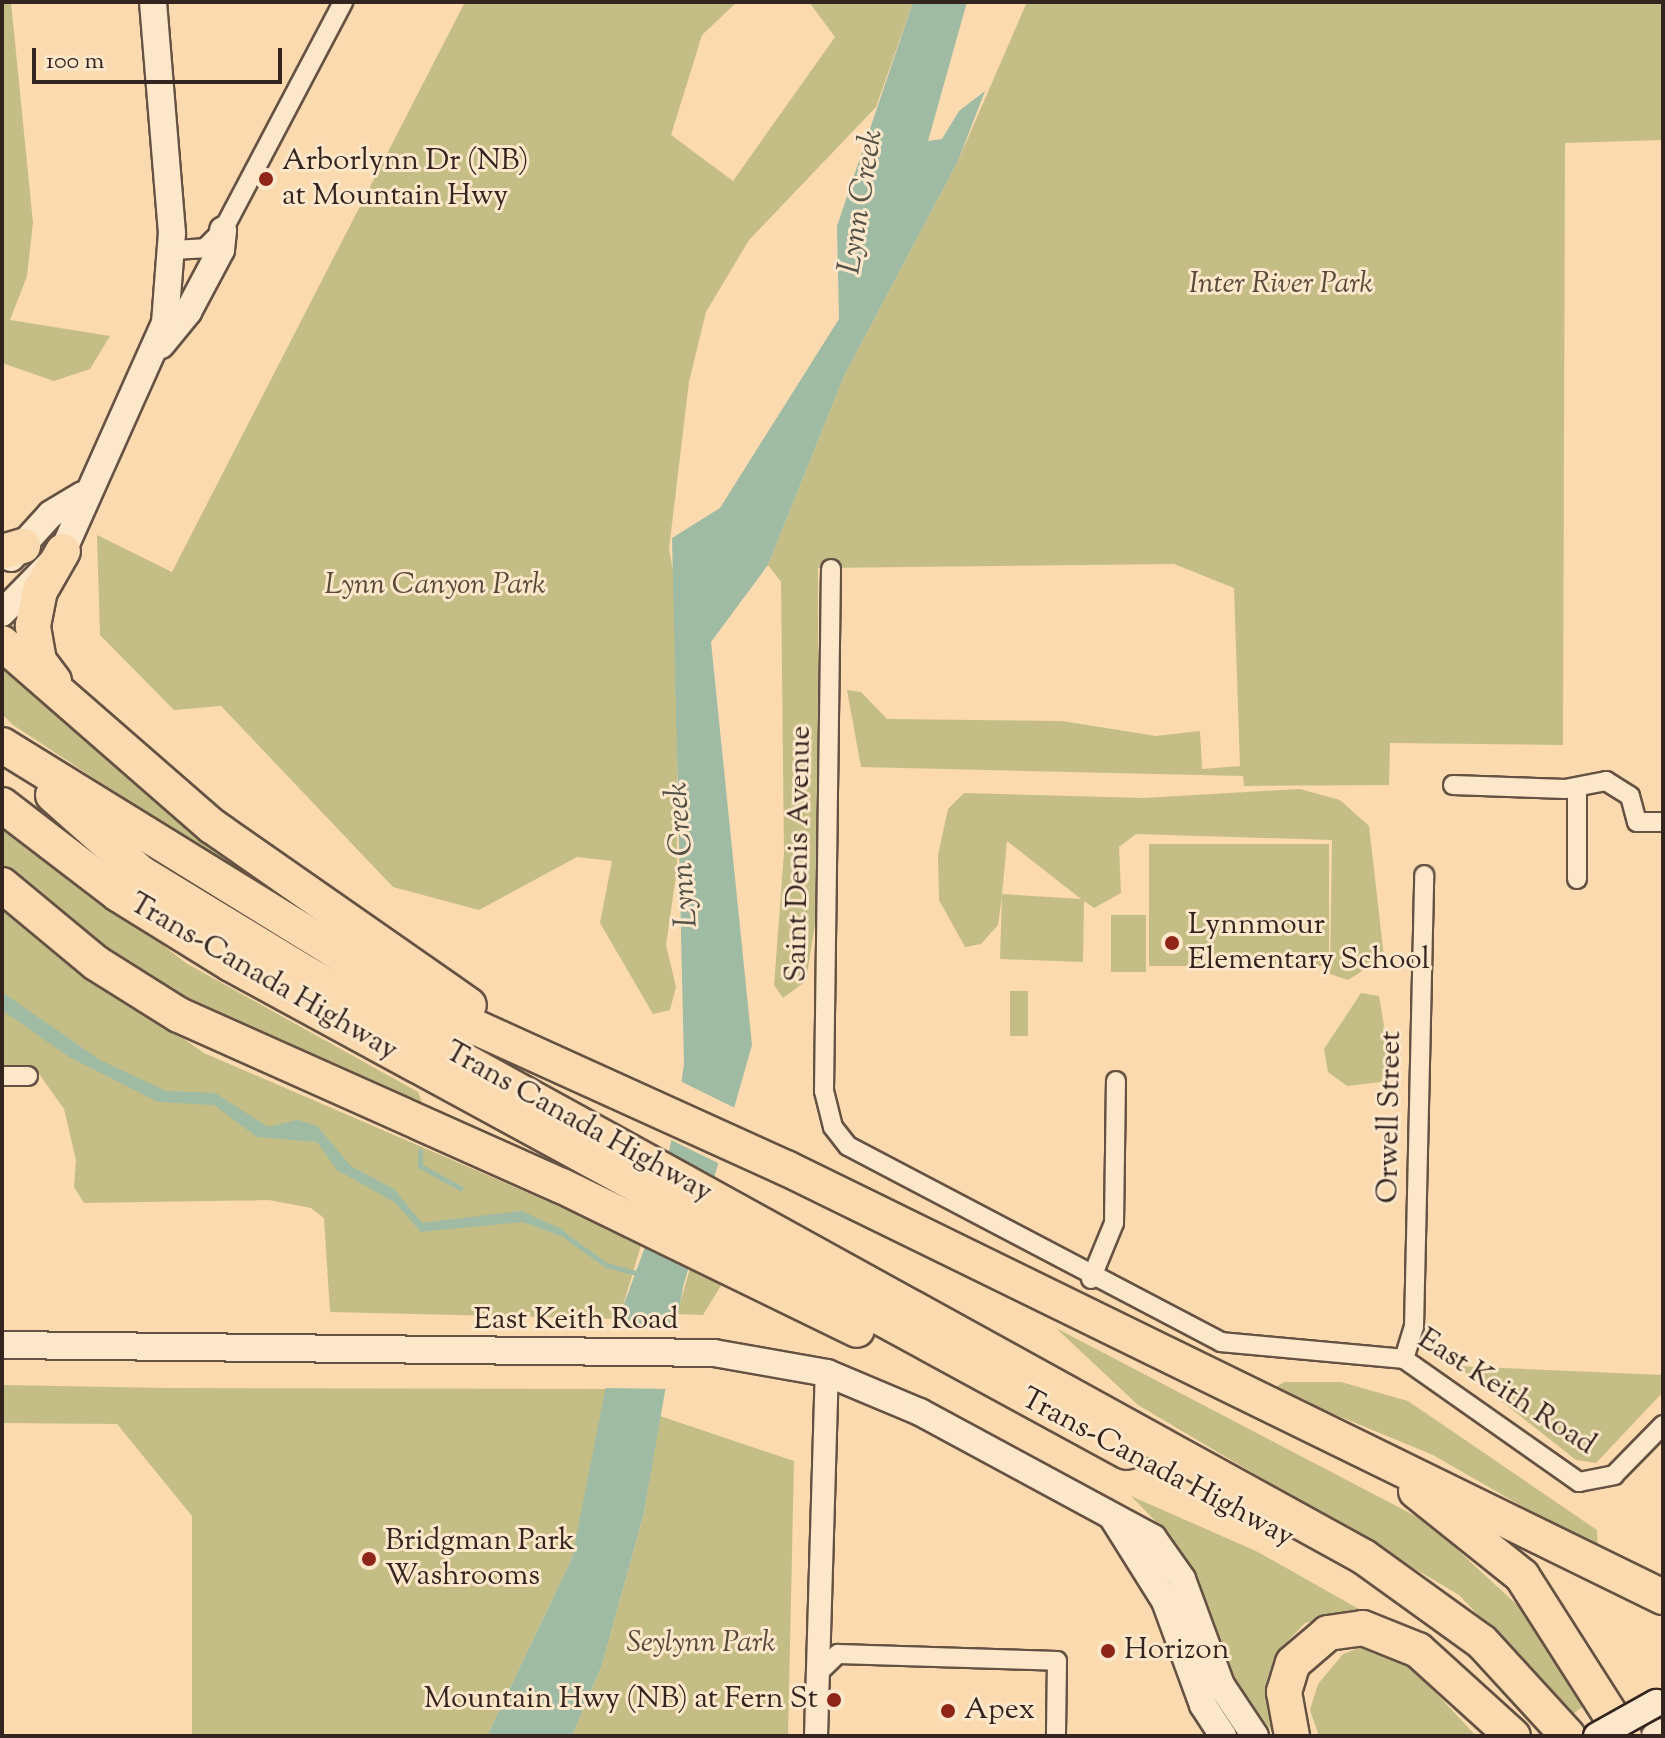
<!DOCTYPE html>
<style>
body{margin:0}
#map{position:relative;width:1665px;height:1738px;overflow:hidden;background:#fadaae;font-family:"Sorts Mill Goudy",serif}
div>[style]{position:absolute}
.green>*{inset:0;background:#c5bd86;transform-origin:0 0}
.water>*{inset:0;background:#9fbba4}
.pier>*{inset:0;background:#fadaae}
.stream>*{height:5px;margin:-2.5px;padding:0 2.5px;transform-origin:2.5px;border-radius:2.5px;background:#9fbba4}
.roads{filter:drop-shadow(2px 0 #665243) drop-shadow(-2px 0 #665243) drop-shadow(0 2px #665243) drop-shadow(0 -2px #665243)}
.minor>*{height:18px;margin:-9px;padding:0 9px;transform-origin:9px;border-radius:9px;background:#fce7ca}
.tertiary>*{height:22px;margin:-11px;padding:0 11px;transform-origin:11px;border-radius:11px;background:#fce7ca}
.secondary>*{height:26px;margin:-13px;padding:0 13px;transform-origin:13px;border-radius:13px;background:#fce7ca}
.motorway>*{height:34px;margin:-17px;padding:0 17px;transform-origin:17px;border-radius:17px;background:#fadaae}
.bridges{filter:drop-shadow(2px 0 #34241f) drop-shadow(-2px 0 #34241f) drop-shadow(0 2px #34241f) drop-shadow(0 -2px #34241f)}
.secondary-bridge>*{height:26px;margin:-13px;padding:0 13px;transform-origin:13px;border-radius:13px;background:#fce7ca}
.dots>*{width:22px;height:22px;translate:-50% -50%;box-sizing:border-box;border:4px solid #fce7ca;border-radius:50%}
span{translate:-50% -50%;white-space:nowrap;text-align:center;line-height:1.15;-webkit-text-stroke:6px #fce7ca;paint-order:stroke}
.poi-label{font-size:30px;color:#34241f}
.left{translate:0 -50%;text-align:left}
.right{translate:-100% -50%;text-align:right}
.park-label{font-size:30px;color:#584a39;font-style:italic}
.street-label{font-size:30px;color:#34241f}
.water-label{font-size:32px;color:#545147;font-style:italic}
.frame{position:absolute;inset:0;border:4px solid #34241f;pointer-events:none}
.scale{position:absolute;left:32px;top:48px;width:250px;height:36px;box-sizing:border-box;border:4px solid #34241f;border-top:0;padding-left:10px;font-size:24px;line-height:28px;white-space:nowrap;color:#34241f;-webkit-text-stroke:6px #fce7ca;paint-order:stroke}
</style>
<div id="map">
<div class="green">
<i style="clip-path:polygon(2px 2px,11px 2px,33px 223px,27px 276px,10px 320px,110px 336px,90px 369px,54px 381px,2px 363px)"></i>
<i style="clip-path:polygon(465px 2px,737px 2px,702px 35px,671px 135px,733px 181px,835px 37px,809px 2px,913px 2px,876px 107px,749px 240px,706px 312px,689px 382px,669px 549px,677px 592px,677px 869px,666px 945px,676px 987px,670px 1010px,653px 1014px,600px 923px,612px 861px,577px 857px,479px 910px,393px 887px,221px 706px,174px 710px,100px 635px,97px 535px,172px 572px)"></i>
<i style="clip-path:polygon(1027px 2px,1663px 2px,1663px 140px,1565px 143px,1563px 745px,1390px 743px,1389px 785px,1244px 786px,1243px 776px,861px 767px,847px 690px,861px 692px,887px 719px,1062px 721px,1156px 736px,1200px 731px,1202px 769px,1240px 766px,1234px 588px,1174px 564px,818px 568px,818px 905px,806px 981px,783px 998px,774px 985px,784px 853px,781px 582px,768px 565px,844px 376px,958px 161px)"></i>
<i style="clip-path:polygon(2px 662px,220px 852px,319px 926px,13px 725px,2px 714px)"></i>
<i style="clip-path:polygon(evenodd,1300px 789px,1340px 800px,1369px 826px,1384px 957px,1348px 980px,1330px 974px,1332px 840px,1136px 834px,1119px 847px,1121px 893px,1094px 908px,1084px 901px,1083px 962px,1000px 959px,1002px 896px,998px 925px,981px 944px,965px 947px,939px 900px,938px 855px,948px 809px,964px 793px,1144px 798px,1300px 789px,1007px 841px,1081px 899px,1002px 894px,1007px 841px)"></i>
<i style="clip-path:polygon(2px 820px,186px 963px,418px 1092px,423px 1105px,157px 984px,2px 868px)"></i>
<i style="left:1149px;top:844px;width:180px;height:122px"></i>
<i style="clip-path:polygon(2px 911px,204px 1053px,642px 1242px,619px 1319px,330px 1312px,324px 1218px,311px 1208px,269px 1200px,84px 1203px,74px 1187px,76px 1160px,64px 1109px,37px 1071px,2px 1067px)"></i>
<i style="left:1111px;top:915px;width:35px;height:57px"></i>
<i style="left:1010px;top:991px;width:18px;height:45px"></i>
<i style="clip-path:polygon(1361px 993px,1379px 996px,1390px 1061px,1381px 1082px,1347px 1086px,1328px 1072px,1324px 1049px)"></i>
<i style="clip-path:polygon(696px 1247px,725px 1279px,703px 1315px,677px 1314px)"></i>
<i style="clip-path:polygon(1056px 1328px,1427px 1522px,1525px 1612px,1594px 1698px,1573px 1714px,1459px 1595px,1138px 1405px)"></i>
<i style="clip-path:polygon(1457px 1366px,1663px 1375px,1663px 1392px,1596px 1463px,1576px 1460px)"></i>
<i style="clip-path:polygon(1284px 1382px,1341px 1382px,1408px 1401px,1597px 1530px,1598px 1550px,1433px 1455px,1273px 1389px)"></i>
<i style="clip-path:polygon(2px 1385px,167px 1388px,608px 1389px,572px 1558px,487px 1736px,192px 1736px,192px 1516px,117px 1424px,2px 1423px)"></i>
<i style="clip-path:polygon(660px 1416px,794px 1461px,788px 1736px,572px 1736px,602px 1665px,644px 1513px)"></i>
<i style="clip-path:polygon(1131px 1496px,1258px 1552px,1380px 1621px,1340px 1616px,1305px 1623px,1278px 1651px,1276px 1736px,1242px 1693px,1167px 1533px)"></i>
<i style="clip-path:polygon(1364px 1646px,1412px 1667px,1476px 1736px,1319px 1736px,1310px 1710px,1318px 1684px,1343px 1654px)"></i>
</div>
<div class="water">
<i style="clip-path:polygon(913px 2px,967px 2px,928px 141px,942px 139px,959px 111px,985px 91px,958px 161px,844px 376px,768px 565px,711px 642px,752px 1045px,683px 1287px,644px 1513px,602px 1665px,572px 1736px,487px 1736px,572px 1558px,620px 1315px,653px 1225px,676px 1119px,684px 1064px,672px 538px,720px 508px,839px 319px,837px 226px)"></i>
<i style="clip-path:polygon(2px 992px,100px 1060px,166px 1091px,215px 1093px,268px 1127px,298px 1120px,317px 1126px,351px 1166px,394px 1189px,422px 1223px,521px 1211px,564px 1230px,560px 1236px,523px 1222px,421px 1232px,394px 1202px,337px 1170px,317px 1142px,257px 1137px,214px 1105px,158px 1102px,69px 1057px,2px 1010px)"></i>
</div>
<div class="pier">
<i style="clip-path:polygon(678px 1080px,739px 1110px,724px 1166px,669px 1139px)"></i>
<i style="clip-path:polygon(614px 1324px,680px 1324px,669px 1389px,604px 1388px)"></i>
</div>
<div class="stream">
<i style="left:420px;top:1151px;width:15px;rotate:90deg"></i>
<i style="left:420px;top:1166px;width:46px;rotate:28.8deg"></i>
<i style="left:556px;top:1229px;width:62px;rotate:35.8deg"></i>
<i style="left:606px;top:1265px;width:35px;rotate:15deg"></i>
</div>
<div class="roads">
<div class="minor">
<i style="left:172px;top:250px;width:33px;rotate:-3deg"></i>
<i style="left:205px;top:248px;width:25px;rotate:-45deg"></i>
<i style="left:223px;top:230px;width:258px;rotate:-62.2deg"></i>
<i style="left:831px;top:569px;width:522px;rotate:90.77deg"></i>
<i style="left:824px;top:1091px;width:37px;rotate:76deg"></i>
<i style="left:833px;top:1127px;width:24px;rotate:52deg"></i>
<i style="left:848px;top:1146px;width:421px;rotate:27.7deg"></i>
<i style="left:1221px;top:1342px;width:184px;rotate:5.3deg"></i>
<i style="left:1404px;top:1359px;width:214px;rotate:35.1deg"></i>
<i style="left:1579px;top:1482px;width:36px;rotate:-11deg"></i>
<i style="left:1614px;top:1475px;width:70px;rotate:-45.6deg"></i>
<i style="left:1453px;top:785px;width:112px;rotate:2deg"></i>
<i style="left:1565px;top:789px;width:42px;rotate:-11deg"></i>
<i style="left:1606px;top:781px;width:28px;rotate:32deg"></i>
<i style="left:1630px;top:796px;width:27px;rotate:75deg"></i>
<i style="left:1637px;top:822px;width:26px"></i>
<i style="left:1577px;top:879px;width:91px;rotate:-90deg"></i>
<i style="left:2px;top:1076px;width:26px"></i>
<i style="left:1091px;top:1279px;width:61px;rotate:-67.7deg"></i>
<i style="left:1114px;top:1223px;width:142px;rotate:-89.2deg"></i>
<i style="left:1404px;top:1359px;width:34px;rotate:-73deg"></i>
<i style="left:1414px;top:1327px;width:452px;rotate:-88.7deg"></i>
<i style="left:817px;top:1674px;width:29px;rotate:-44deg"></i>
<i style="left:838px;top:1654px;width:219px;rotate:1.8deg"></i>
<i style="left:1057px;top:1661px;width:75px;rotate:90.8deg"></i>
</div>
<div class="tertiary">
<i style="left:816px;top:1736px;width:363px;rotate:-88.3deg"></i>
</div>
<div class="secondary">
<i style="left:161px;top:345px;width:43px;rotate:-50.7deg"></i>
<i style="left:188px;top:312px;width:70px;rotate:-62deg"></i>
<i style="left:221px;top:250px;width:20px;rotate:-84deg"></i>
<i style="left:11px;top:558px;width:59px;rotate:-47.7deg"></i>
<i style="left:51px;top:514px;width:37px;rotate:-31deg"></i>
<i style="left:2px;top:613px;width:87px;rotate:-45.5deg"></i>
<i style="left:63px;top:551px;width:250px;rotate:-65.9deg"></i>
<i style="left:165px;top:323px;width:90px;rotate:-85.6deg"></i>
<i style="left:172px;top:233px;width:232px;rotate:-94.7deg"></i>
<i style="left:2px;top:1345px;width:712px;rotate:0.64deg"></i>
<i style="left:714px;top:1353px;width:115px;rotate:10deg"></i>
<i style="left:827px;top:1373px;width:101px;rotate:22.8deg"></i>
<i style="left:920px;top:1412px;width:265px;rotate:28.4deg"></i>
<i style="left:1153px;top:1538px;width:50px;rotate:54.7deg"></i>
<i style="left:1182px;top:1579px;width:113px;rotate:69.8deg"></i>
<i style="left:1221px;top:1685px;width:61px;rotate:56.3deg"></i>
<i style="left:1113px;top:1518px;width:98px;rotate:57.9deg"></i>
<i style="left:1165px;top:1601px;width:111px;rotate:69.9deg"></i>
<i style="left:1203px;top:1705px;width:37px;rotate:57deg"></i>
<i style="left:1655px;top:1736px;width:9px;rotate:-27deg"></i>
</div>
<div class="motorway">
<i style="left:2px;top:552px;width:22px;rotate:-16deg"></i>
<i style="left:2px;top:643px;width:279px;rotate:41.1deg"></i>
<i style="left:212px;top:826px;width:313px;rotate:34.9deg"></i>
<i style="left:54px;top:681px;width:25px;rotate:-127deg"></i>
<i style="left:39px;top:661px;width:36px;rotate:-100deg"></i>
<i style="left:33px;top:626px;width:36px;rotate:-79deg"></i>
<i style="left:40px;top:591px;width:46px;rotate:-60.1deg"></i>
<i style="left:2px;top:745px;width:481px;rotate:31.7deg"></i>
<i style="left:411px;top:998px;width:412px;rotate:24.4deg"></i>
<i style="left:786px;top:1168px;width:976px;rotate:26.07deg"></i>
<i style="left:53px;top:795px;width:118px;rotate:41.6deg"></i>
<i style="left:141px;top:873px;width:194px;rotate:31.3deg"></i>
<i style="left:307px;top:974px;width:1207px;rotate:28.88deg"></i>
<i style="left:1364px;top:1557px;width:145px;rotate:35.8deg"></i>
<i style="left:1482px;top:1642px;width:127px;rotate:47.5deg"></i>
<i style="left:2px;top:805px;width:146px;rotate:37.5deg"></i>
<i style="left:118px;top:894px;width:133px;rotate:31.8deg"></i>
<i style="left:231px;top:964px;width:1020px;rotate:28.57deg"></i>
<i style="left:2px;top:885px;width:122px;rotate:39.7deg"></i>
<i style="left:96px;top:963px;width:98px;rotate:32.1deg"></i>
<i style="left:179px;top:1015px;width:419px;rotate:24.1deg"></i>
<i style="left:562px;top:1186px;width:328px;rotate:26deg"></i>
<i style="left:1416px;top:1491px;width:136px;rotate:38.7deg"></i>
<i style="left:1522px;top:1576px;width:190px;rotate:57.5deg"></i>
<i style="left:1292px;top:1736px;width:45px;rotate:-100.3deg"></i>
<i style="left:1284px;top:1692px;width:30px;rotate:-73deg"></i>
<i style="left:1293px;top:1663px;width:46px;rotate:-40.6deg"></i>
<i style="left:1328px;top:1633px;width:35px;rotate:-8deg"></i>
<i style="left:1363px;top:1628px;width:59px;rotate:21.8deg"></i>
<i style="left:1418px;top:1650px;width:128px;rotate:42.2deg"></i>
</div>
</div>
<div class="bridges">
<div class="secondary-bridge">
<i style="left:1597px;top:1736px;width:68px;rotate:-29.2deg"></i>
</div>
</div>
<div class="dots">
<i style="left:266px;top:179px;background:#8f2418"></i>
<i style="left:1172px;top:943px;background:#8f2418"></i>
<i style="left:369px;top:1559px;background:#8f2418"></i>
<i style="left:1108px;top:1651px;background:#8f2418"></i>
<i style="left:834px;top:1700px;background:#8f2418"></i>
<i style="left:948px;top:1711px;background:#8f2418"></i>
</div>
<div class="poi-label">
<span class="left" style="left:282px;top:179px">Arborlynn Dr (NB)<br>at Mountain Hwy</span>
<span class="left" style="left:1188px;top:943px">Lynnmour<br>Elementary School</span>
<span class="left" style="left:385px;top:1559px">Bridgman Park<br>Washrooms</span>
<span class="left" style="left:1124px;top:1651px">Horizon</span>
<span class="right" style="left:818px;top:1700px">Mountain Hwy (NB) at Fern St</span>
<span class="left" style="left:964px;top:1711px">Apex</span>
</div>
<div class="park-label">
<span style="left:1281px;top:285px">Inter River Park</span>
<span style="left:435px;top:586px">Lynn Canyon Park</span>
<span style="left:701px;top:1644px">Seylynn Park</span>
</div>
<div class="street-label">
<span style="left:800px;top:854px;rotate:-89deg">Saint Denis Avenue</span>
<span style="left:263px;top:978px;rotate:30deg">Trans-Canada Highway</span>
<span style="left:1391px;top:1117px;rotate:-89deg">Orwell Street</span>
<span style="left:578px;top:1123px;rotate:29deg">Trans Canada Highway</span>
<span style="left:576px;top:1321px">East Keith Road</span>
<span style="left:1506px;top:1393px;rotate:33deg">East Keith Road</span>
<span style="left:1157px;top:1469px;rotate:28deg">Trans-Canada Highway</span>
</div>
<div class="water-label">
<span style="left:862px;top:202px;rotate:-81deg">Lynn Creek</span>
<span style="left:683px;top:855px;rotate:-94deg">Lynn Creek</span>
</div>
<div class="frame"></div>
<div class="scale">100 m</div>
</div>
